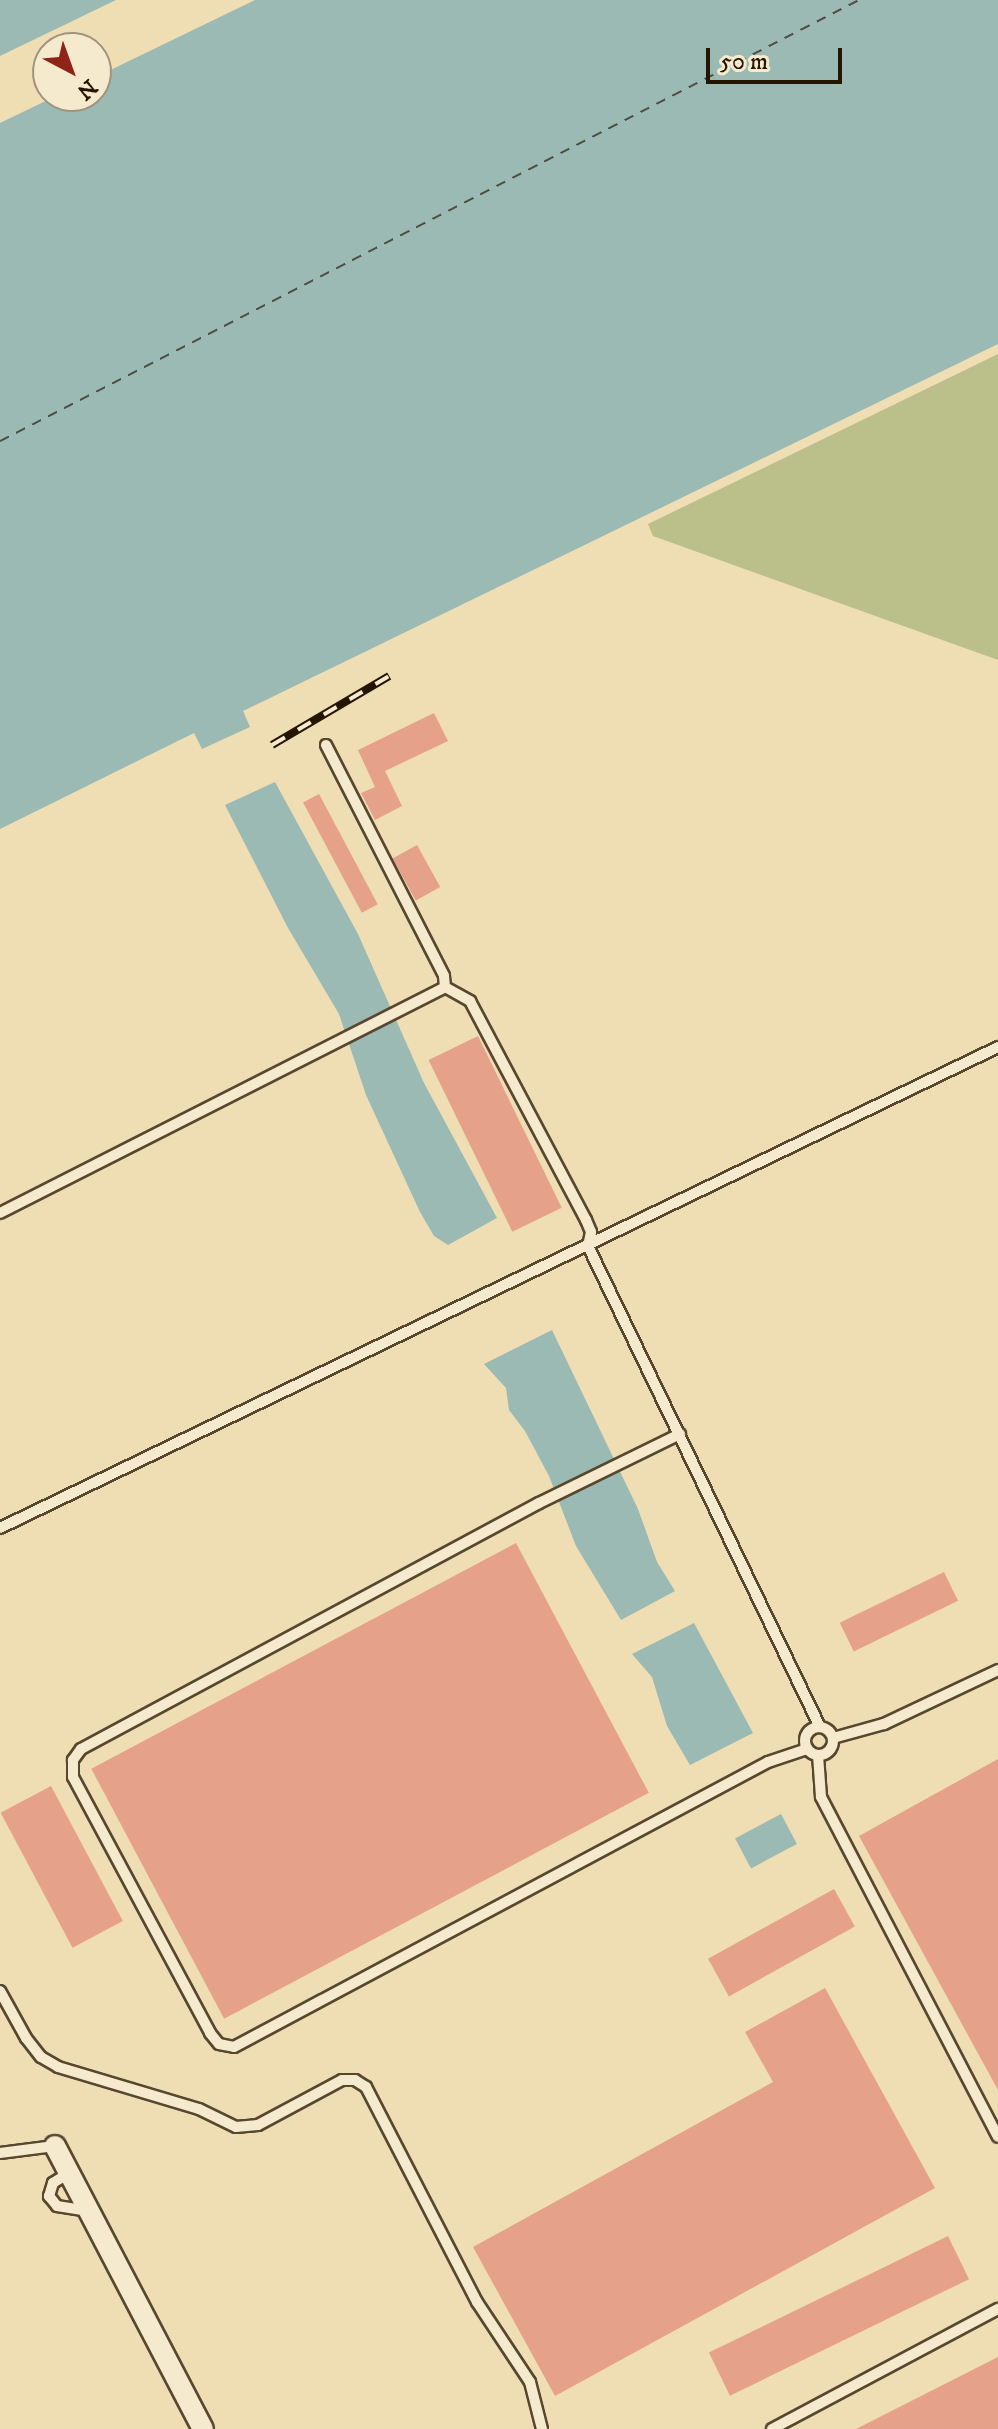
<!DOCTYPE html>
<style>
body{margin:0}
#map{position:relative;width:998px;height:2429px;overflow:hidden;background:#efddb4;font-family:"IM FELL DW Pica",serif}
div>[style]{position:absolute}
.green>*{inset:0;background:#bbc08b}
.water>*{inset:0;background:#9bbab4;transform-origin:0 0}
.ferry>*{height:2px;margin-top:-1px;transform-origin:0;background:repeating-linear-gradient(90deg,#4e4f40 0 10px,transparent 0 18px)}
.building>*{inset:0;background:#e6a18a;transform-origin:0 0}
.roads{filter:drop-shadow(2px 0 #57472e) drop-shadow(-2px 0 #57472e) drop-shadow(0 2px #57472e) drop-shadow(0 -2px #57472e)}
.lane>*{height:10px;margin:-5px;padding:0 5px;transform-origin:5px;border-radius:5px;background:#f5e9ce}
.lane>.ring{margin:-5px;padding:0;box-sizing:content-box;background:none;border:10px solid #f5e9ce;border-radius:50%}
.street>*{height:20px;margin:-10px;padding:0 10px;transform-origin:10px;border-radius:10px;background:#f5e9ce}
.rail>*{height:8px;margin-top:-4px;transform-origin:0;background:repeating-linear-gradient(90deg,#f5e9ce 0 15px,#241501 0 30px);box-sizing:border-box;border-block:2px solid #241501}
span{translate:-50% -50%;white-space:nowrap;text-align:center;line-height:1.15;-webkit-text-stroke:7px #f5e9ce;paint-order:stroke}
.north{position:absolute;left:32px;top:32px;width:80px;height:80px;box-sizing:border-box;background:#f5e9ce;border:2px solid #a1947c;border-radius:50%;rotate:139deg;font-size:22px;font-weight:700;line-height:32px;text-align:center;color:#241501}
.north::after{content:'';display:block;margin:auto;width:28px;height:36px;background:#8f2418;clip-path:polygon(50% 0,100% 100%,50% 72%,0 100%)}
.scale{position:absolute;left:706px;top:48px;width:136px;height:36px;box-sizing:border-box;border:4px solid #241501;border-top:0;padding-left:10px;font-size:24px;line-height:28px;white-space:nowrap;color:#241501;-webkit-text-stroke:6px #f5e9ce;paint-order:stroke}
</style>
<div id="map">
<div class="green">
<i style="clip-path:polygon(998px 354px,998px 660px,653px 536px,648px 524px)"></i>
</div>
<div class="water">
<i style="clip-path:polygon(0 0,116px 0,0 56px)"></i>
<i style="clip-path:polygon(255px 0,998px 0,998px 344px,243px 711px,250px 727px,202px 749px,194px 733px,0 829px,0 123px,56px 96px,96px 96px,96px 77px)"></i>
<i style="clip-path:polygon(275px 782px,358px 934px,424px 1083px,497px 1218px,448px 1245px,434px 1236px,420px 1212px,366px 1095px,339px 1014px,288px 928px,225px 805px)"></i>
<i style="clip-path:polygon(552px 1330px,638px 1509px,657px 1562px,675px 1591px,621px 1620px,576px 1546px,549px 1476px,525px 1431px,509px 1410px,506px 1388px,484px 1364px)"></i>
<i style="clip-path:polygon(694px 1623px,753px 1733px,690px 1765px,667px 1726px,652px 1677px,632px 1654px)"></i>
<i style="left:781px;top:1814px;width:34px;height:52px;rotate:62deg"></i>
</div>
<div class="ferry">
<i style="left:0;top:441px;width:966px;rotate:-27.18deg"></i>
</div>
<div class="building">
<i style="clip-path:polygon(434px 713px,448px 741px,385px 771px,402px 806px,375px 820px,361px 793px,375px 787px,358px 750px)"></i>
<i style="left:319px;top:794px;width:125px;height:18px;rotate:62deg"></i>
<i style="left:417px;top:845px;width:48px;height:28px;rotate:61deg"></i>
<i style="left:478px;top:1036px;width:191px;height:55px;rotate:64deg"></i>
<i style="left:516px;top:1543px;width:283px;height:481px;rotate:62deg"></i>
<i style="left:944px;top:1572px;width:32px;height:116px;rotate:64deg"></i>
<i style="clip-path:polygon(998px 1759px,998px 2090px,859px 1836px)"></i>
<i style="left:51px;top:1786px;width:153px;height:57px;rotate:62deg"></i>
<i style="left:834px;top:1889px;width:43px;height:144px;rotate:61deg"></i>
<i style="clip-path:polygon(825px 1988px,935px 2188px,555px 2396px,473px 2247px,773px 2082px,745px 2032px)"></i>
<i style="left:948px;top:2236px;width:48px;height:266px;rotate:64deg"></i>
<i style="clip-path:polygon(998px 2357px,998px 2429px,856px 2429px)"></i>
</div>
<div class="roads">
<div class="lane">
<i style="left:326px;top:745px;width:259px;rotate:62.9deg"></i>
<i style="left:444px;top:976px;width:11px;rotate:85deg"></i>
<i style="left:445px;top:987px;width:29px;rotate:29deg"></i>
<i style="left:470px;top:1001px;width:248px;rotate:62.1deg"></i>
<i style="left:586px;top:1220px;width:13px;rotate:67deg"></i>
<i style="left:591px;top:1232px;width:14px;rotate:102deg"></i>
<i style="left:588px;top:1246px;width:534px;rotate:64.25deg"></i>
<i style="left:0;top:1213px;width:499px;rotate:-26.9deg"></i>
<i style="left:680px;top:1434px;width:157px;rotate:153.9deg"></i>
<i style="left:539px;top:1503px;width:520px;rotate:151.76deg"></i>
<i style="left:81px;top:1749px;width:14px;rotate:126deg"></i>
<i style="left:73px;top:1760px;width:17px;rotate:90deg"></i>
<i style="left:73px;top:1777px;width:290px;rotate:61.8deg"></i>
<i style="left:210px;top:2033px;width:14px;rotate:51deg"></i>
<i style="left:219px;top:2044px;width:15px;rotate:11deg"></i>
<i style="left:234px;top:2047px;width:605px;rotate:-28.09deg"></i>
<i style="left:768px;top:1762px;width:41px;rotate:-18.4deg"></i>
<i style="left:0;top:1528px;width:1108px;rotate:-25.73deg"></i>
<i class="ring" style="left:805px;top:1727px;width:18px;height:18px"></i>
<i style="left:833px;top:1738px;width:53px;rotate:-15.4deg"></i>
<i style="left:884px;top:1724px;width:126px;rotate:-25.3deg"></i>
<i style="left:818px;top:1755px;width:42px;rotate:85.9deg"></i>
<i style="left:821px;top:1797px;width:383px;rotate:62.5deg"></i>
<i style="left:0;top:1991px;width:54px;rotate:61deg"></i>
<i style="left:26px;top:2038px;width:24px;rotate:52deg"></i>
<i style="left:41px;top:2057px;width:20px;rotate:30deg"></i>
<i style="left:58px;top:2067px;width:147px;rotate:16.6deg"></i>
<i style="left:199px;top:2109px;width:41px;rotate:25.9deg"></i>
<i style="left:236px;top:2127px;width:22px;rotate:-5deg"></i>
<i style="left:258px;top:2125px;width:95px;rotate:-28.2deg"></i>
<i style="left:342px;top:2080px;width:13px"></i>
<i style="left:355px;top:2080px;width:13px;rotate:32deg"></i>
<i style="left:366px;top:2087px;width:242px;rotate:62.7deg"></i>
<i style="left:477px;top:2302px;width:96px;rotate:56.5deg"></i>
<i style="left:530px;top:2382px;width:49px;rotate:75.7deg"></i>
<i style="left:0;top:2153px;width:55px;rotate:-7.3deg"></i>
<i style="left:69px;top:2173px;width:19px;rotate:148deg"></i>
<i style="left:53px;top:2183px;width:14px;rotate:107deg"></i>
<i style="left:49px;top:2196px;width:13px;rotate:51deg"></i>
<i style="left:57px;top:2206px;width:32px;rotate:9deg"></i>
<i style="left:772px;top:2429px;width:256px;rotate:-28deg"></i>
</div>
<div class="street">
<i style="left:55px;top:2146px;width:319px;rotate:62.4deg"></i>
</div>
</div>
<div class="rail">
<i style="left:272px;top:745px;width:136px;rotate:-30.5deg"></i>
</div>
<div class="north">N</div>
<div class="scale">50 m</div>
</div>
